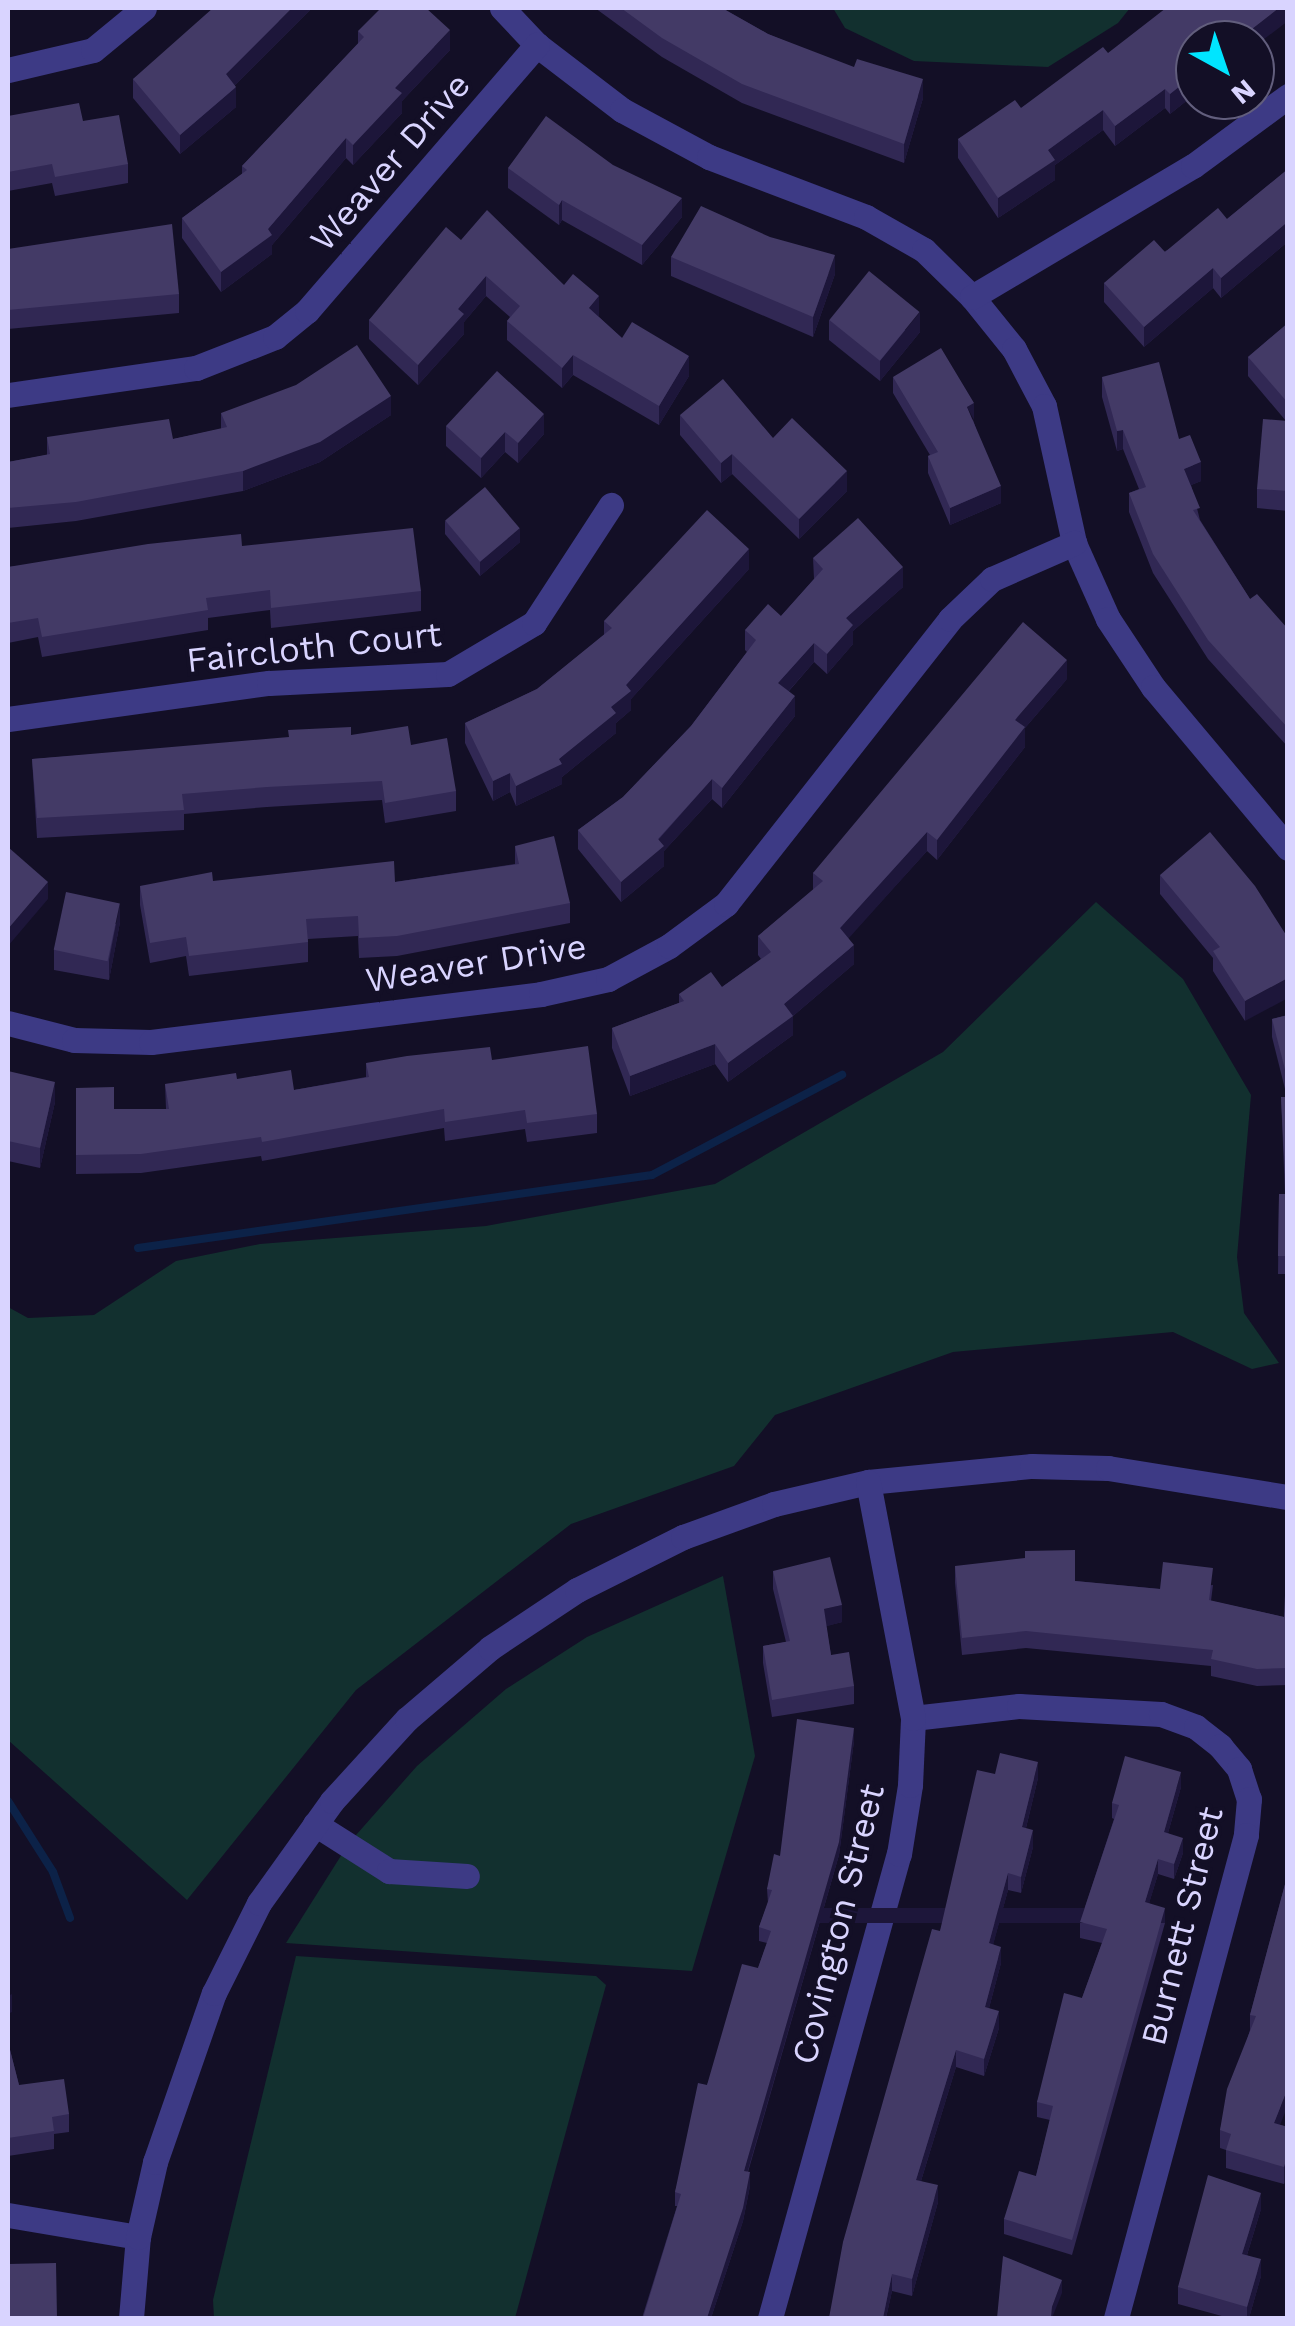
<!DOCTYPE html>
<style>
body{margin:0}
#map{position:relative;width:1295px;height:2326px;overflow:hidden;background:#130f26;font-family:"Work Sans",sans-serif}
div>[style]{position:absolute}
.green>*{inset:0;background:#12302f}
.stream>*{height:8px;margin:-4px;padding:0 4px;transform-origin:4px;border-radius:4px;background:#0c2248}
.minor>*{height:25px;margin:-12.5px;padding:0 12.5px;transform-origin:12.5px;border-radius:12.5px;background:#3d3a85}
.wall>*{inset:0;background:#312854}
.shaded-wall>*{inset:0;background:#1d163a;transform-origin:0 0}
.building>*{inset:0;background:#433a66;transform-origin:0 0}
span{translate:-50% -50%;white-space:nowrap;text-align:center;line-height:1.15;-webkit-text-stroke:8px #130f26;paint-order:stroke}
.street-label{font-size:35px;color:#d9d4ff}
.frame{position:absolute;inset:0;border:10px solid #d9d4ff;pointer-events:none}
.north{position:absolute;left:1175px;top:20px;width:100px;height:100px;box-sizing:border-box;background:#130f26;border:2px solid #625e7d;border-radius:50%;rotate:140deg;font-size:28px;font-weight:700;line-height:40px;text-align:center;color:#d9d4ff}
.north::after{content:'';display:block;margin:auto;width:35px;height:45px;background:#00e5ff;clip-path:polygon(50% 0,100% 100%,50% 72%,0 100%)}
</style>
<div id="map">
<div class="green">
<i style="clip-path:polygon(833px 8px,1130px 8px,1118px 23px,1048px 67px,914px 61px,845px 28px)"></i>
<i style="clip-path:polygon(1096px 902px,1183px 979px,1251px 1095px,1237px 1257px,1244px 1313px,1279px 1363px,1252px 1369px,1173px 1332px,953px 1352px,775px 1415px,734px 1466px,571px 1524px,356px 1690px,187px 1900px,8px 1740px,8px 1307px,28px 1318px,94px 1315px,176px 1261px,260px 1244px,486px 1226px,715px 1184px,943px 1052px)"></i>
<i style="clip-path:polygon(723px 1576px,755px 1756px,692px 1971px,286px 1943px,349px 1843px,417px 1766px,506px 1689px,587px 1637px)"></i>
<i style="clip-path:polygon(296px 1956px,596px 1976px,606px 1985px,515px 2318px,214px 2318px,213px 2300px)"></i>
</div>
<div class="stream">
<i style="left:138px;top:1248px;width:519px;rotate:-8.08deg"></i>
<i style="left:652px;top:1175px;width:215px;rotate:-27.8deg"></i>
<i style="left:8px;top:1801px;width:84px;rotate:57.6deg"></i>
<i style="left:53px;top:1872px;width:49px;rotate:69.7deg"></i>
</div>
<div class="minor">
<i style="left:502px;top:8px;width:51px;rotate:46.6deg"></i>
<i style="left:537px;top:45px;width:107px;rotate:37.4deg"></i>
<i style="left:622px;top:110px;width:99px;rotate:28.4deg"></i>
<i style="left:709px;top:157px;width:168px;rotate:20.9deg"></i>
<i style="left:866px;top:217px;width:67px;rotate:29.6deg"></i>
<i style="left:924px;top:250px;width:67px;rotate:44.4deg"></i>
<i style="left:972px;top:297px;width:67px;rotate:51.1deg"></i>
<i style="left:1014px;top:349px;width:64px;rotate:62.2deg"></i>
<i style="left:1044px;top:406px;width:140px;rotate:77.6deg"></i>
<i style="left:1074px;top:543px;width:83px;rotate:65.9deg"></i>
<i style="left:1108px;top:619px;width:82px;rotate:56.5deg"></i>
<i style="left:1153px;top:687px;width:210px;rotate:50deg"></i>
<i style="left:8px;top:70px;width:87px;rotate:-13.2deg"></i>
<i style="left:93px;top:50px;width:66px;rotate:-39.5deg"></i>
<i style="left:972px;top:297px;width:257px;rotate:-30.7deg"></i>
<i style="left:1193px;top:166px;width:118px;rotate:-36.4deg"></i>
<i style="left:8px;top:395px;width:190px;rotate:-8.2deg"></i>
<i style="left:196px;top:368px;width:85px;rotate:-21.4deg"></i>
<i style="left:275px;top:337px;width:41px;rotate:-39.1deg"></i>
<i style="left:307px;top:311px;width:352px;rotate:-49.2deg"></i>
<i style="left:8px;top:719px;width:263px;rotate:-7.9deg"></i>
<i style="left:269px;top:683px;width:179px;rotate:-2.9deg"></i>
<i style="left:448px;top:674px;width:100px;rotate:-30.7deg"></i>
<i style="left:534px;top:623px;width:141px;rotate:-56.9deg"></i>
<i style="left:8px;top:1023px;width:68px;rotate:14.4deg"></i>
<i style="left:74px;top:1040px;width:77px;rotate:1.5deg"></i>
<i style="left:151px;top:1042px;width:393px;rotate:-7deg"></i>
<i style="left:541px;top:994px;width:69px;rotate:-12.6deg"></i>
<i style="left:608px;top:979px;width:69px;rotate:-28.4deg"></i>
<i style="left:669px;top:946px;width:71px;rotate:-36.4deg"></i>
<i style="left:726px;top:904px;width:362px;rotate:-51.8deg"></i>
<i style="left:950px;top:619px;width:58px;rotate:-43.6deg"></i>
<i style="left:992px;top:579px;width:90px;rotate:-23.7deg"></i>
<i style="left:913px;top:1718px;width:107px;rotate:-6.5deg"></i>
<i style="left:1019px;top:1706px;width:142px;rotate:3.2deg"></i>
<i style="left:1161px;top:1714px;width:37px;rotate:20deg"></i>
<i style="left:1196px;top:1727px;width:31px;rotate:38deg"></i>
<i style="left:1220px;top:1746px;width:30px;rotate:50deg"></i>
<i style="left:1239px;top:1769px;width:32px;rotate:72deg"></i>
<i style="left:1249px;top:1799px;width:36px;rotate:95deg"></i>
<i style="left:1246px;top:1835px;width:500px;rotate:105.06deg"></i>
<i style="left:315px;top:1824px;width:88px;rotate:32.4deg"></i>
<i style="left:389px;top:1871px;width:78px;rotate:3.7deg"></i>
<i style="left:8px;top:2215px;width:132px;rotate:9.6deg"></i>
<i style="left:131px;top:2318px;width:81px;rotate:-85.1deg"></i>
<i style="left:138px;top:2237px;width:77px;rotate:-77.2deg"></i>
<i style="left:155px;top:2162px;width:179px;rotate:-70.8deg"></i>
<i style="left:214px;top:1993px;width:101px;rotate:-63.4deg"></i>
<i style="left:259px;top:1903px;width:125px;rotate:-54.4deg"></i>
<i style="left:332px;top:1801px;width:111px;rotate:-47.6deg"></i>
<i style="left:407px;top:1719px;width:109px;rotate:-40.5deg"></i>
<i style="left:490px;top:1648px;width:105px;rotate:-33.7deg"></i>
<i style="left:577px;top:1590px;width:119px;rotate:-26.6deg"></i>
<i style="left:683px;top:1537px;width:97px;rotate:-19.9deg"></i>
<i style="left:774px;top:1504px;width:97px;rotate:-13.2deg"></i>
<i style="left:868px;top:1482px;width:165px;rotate:-5.6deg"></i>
<i style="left:1032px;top:1466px;width:76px;rotate:1.5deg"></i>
<i style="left:1108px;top:1468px;width:182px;rotate:9.2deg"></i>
<i style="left:770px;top:2318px;width:482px;rotate:-74.5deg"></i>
<i style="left:899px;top:1854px;width:70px;rotate:-80.9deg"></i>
<i style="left:910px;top:1785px;width:67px;rotate:-87.4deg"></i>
<i style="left:913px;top:1718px;width:240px;rotate:-100.8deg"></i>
</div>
<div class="wall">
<i style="clip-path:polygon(312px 8px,235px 85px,236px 107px,180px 154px,133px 98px,133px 79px)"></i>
<i style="clip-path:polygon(595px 8px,722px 8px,768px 34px,923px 98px,904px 163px,742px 103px,662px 57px)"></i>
<i style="clip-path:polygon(358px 31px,450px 50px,402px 101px,402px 113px,353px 165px,346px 158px,272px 245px,272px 254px,221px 292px,182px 238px,182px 218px,242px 174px,242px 166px,358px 44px)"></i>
<i style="clip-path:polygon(1195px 40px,1195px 94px,1170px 114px,1165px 108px,1115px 146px,1103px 130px,1055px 165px,1055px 180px,998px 218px,958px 158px,958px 139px,1021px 108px,1108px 53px)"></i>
<i style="clip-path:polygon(8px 116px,83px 121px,128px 164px,128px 183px,55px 196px,52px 183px,8px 191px)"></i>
<i style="clip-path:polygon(508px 168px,682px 217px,642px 265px,562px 220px,559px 225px,508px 188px)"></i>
<i style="clip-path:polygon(1288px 169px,1288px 247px,1285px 244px,1221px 298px,1213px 288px,1144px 347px,1104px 302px,1104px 283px,1227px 219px)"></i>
<i style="clip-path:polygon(461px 240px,564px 285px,622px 338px,689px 376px,659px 425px,573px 375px,562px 388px,507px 340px,507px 321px,510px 317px,486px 296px,464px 322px,464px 334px,418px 385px,369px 339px,369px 320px)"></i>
<i style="clip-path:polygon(8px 249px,179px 294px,179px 313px,8px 329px)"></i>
<i style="clip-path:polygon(671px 257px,835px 274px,813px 337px,671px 276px)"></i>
<i style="clip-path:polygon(829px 320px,920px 332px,880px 381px,829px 340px)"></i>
<i style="clip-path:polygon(1288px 323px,1288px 511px,1257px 508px,1257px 489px,1286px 421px,1248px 376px,1248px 357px)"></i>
<i style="clip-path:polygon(893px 377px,973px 420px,1001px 503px,950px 525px,928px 473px,928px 456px,930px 455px,893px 393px)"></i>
<i style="clip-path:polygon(1102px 377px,1179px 439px,1201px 481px,1191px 485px,1200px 520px,1250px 599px,1288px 629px,1288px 747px,1208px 659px,1153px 573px,1129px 512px,1129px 493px,1139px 489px,1123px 449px,1117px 451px,1102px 397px)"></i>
<i style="clip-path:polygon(221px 413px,391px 415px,320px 462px,243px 491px,76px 521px,8px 528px,8px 462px,47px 455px,47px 437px,173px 439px,221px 429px)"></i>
<i style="clip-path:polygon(680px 415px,773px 438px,847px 491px,799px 539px,732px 474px,721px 483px,680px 435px)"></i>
<i style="clip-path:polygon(446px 426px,544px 434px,518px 463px,505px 452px,481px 478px,446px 446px)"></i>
<i style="clip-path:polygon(445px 521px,520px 542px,480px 576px,445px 534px)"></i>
<i style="clip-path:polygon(242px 546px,421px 591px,421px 611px,271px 628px,270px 610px,208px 618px,208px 630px,42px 657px,38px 637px,8px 643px,8px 567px)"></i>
<i style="clip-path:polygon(813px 558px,903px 587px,853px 631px,853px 644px,827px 674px,814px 662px,789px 691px,795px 716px,722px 808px,712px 799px,664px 851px,664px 866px,621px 902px,578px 849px,578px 830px,623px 797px,691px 726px,747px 652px,745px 650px,745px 630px,781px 616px,814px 579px)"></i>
<i style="clip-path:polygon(749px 569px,631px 699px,631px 710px,616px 723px,616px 733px,562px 777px,562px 784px,516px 806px,510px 792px,493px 801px,465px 743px,465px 723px,537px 689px,604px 635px,604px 621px)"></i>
<i style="clip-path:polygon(1067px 679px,1025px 728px,1025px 747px,937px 860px,927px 851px,848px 938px,854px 964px,793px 1016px,793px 1035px,728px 1082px,715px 1064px,630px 1096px,612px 1048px,612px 1028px,679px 1003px,679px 994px,722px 987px,761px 959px,758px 955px,758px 936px,813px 890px,813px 873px)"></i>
<i style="clip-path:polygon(351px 735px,411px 745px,456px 791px,456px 811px,385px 823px,382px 800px,267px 807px,184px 814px,184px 830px,37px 838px,32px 759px)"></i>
<i style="clip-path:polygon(515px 846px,570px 903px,570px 923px,397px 956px,359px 958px,358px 936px,308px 939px,308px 962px,189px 976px,186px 956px,150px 963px,140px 905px,140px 886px,213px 881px,395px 882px,515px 864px)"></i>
<i style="clip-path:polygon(1160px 875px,1255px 886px,1245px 1021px,1213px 971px,1213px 958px,1160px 894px)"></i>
<i style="clip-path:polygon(120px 922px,109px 980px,54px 970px,54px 950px)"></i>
<i style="clip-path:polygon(1288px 1015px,1288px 1274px,1278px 1274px,1279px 1194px,1285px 1194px,1281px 1097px,1287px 1097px,1272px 1037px,1272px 1019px)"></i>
<i style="clip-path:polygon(492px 1060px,597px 1114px,597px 1133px,527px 1142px,525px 1129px,445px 1141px,444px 1128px,262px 1161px,261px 1156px,141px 1173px,76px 1174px,76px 1088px,114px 1109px,166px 1109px,165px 1084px,237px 1079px,294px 1090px,366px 1077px,366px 1063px)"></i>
<i style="clip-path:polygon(8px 1071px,55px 1102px,40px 1168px,8px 1161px)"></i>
<i style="clip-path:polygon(955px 1566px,1075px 1581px,1160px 1589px,1213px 1585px,1211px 1601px,1284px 1617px,1288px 1595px,1288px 1685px,1257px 1686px,1211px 1676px,1211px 1666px,1026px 1648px,962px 1655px,955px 1583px)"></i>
<i style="clip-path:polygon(773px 1571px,842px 1622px,826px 1626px,831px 1655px,854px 1686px,854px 1704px,772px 1717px,763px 1663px,763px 1646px,786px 1642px,773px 1589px)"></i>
<i style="clip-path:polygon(854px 1741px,839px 1855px,748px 2172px,750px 2186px,743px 2221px,711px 2318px,642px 2318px,677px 2206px,675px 2206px,675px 2192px,707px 2085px,758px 1968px,767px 1943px,759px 1941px,759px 1927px,768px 1903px,767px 1889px,780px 1856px)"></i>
<i style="clip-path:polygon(995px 1774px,1038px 1778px,1026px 1828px,1033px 1847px,1021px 1893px,1008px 1890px,993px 1944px,1001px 1963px,989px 2008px,999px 2028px,984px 2076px,956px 2067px,921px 2181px,938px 2202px,912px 2296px,892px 2291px,886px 2318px,829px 2318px,940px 1931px)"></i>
<i style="clip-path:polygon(1181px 1787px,1168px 1833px,1183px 1853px,1174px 1879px,1158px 1874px,1149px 1903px,1165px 1923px,1072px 2255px,1004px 2234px,1004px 2219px,1036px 2176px,1050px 2120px,1037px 2117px,1037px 2102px,1082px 1998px,1102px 1943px,1080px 1938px,1080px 1922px,1114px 1819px,1112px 1818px,1112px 1803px)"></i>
<i style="clip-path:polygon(1288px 1873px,1280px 2125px,1288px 2127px,1288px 2171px,1284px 2184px,1226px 2168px,1226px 2150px,1220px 2148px,1220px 2130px,1250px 2030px,1250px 2015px)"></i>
<i style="clip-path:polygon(8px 2042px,19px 2085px,69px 2114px,69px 2132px,54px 2134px,54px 2149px,8px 2156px)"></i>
<i style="clip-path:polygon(1261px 2209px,1247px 2255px,1261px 2276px,1249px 2318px,1229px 2318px,1178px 2304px,1178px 2287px)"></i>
</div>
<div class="shaded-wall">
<i style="clip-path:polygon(292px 8px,312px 8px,226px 94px,226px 74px)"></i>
<i style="clip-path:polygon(1279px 8px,1288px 8px,1288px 21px,1255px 46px,1255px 40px,1238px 40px)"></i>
<i style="clip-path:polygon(450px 30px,450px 50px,402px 101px,402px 113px,353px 165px,353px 145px,395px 88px)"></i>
<i style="clip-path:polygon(1195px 74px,1195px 94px,1170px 114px,1170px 94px)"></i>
<i style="clip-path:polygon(923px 79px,923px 98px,904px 163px,904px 144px)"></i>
<i style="clip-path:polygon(236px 87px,236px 107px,180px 154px,180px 135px)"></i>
<i style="clip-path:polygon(1165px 89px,1165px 108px,1115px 146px,1115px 126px)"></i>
<i style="clip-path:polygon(1103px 110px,1103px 130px,1055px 165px,1055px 180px,998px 218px,998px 198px,1048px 150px)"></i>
<i style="clip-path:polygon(346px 138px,346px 158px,272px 245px,272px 254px,221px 292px,221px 272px,268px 229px)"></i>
<i style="clip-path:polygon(682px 198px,682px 217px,642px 265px,642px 245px)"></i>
<i style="clip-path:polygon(562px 200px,562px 220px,559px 225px,559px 205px)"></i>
<i style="clip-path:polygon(1285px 224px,1285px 244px,1221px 298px,1221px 278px)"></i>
<i style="clip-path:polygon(835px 255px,835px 274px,813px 337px,813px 317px)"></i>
<i style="clip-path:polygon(1213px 268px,1213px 288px,1144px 347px,1144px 327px)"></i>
<i style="clip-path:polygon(486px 276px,486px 296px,464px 322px,464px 334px,418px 385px,418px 365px,458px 309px)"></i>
<i style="clip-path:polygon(599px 296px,599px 316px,589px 328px,589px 308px)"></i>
<i style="clip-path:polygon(920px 312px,920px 332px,880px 381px,880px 361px)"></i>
<i style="clip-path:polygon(573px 355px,573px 375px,562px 388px,562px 368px)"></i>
<i style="clip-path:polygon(689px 356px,689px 376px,659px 425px,659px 406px)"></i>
<i style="clip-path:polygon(391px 396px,391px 415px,320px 462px,243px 491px,243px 471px)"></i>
<i style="clip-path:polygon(974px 403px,974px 420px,967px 407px)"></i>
<i style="clip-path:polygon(544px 414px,544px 434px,518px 463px,518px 443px)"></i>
<i style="clip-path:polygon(1123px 430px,1123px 449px,1117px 451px,1117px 431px)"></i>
<i style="clip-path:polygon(505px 432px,505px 452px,481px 478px,481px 458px)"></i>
<i style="clip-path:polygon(732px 454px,732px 474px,721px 483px,721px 463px)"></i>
<i style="clip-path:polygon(1201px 462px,1201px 481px,1184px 488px,1184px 469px)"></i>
<i style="clip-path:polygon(847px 471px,847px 491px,799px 539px,799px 519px)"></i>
<i style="clip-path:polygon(1001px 486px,1001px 503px,950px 525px,950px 508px)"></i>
<i style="clip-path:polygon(520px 528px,520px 542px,480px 576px,480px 562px)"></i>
<i style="clip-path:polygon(749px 549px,749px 569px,631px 699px,631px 710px,616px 723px,616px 733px,562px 777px,562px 784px,516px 806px,516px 786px,559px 759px,611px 707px,626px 685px)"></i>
<i style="clip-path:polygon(903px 567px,903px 587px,853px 631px,853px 644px,827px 674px,827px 654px,846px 618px)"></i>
<i style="clip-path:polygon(814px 643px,814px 662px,778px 703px,778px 683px)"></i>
<i style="clip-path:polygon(1067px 660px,1067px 679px,1025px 728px,1025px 747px,937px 860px,937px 840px,1015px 720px)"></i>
<i style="clip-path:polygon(795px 696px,795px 716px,722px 808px,722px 788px)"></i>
<i style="clip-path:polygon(510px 773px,510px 792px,493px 801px,493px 781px)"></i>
<i style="clip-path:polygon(712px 779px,712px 799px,664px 851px,664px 866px,621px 902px,621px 882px)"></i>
<i style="clip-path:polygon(927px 832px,927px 851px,840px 948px,840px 928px)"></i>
<i style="clip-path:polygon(48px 882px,48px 899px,8px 946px,8px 929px)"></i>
<i style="clip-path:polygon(120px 903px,120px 922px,109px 980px,109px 960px)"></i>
<i style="clip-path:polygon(854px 945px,854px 964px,793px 1016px,793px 1035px,728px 1082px,728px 1063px,784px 1004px)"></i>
<i style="clip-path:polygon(1288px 978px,1288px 998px,1245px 1021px,1245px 1001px)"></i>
<i style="clip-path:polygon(715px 1044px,715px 1064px,630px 1096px,630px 1076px)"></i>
<i style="clip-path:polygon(55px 1082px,55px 1102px,40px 1168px,40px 1148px)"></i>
<i style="clip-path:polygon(842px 1605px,842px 1622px,824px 1627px,824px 1609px)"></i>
<i style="clip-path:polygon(854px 1728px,854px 1741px,839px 1855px,744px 2184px,744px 2171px)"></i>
<i style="clip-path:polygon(1038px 1762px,1038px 1778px,1022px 1844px,1022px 1827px)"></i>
<i style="clip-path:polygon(1181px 1772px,1181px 1787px,1164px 1847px,1164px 1832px)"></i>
<i style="clip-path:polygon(1033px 1830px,1033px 1847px,1021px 1893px,1021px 1877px)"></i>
<i style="clip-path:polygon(1183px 1838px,1183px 1853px,1174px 1879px,1174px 1864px)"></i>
<i style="clip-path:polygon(1158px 1859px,1158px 1874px,1145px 1917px,1145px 1902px)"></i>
<i style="clip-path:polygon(1008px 1873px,1008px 1890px,989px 1960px,989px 1943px)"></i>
<i style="left:1165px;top:1908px;width:15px;height:345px;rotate:90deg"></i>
<i style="clip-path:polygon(1001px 1947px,1001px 1963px,985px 2023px,985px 2007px)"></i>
<i style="clip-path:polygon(12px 1994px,12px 2012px,8px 2014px,8px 1996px)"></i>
<i style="clip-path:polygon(999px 2011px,999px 2028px,984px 2076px,984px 2059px)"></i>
<i style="clip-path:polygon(956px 2050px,956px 2067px,916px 2197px,916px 2180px)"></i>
<i style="clip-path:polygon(1288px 2088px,1288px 2105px,1274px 2140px,1274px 2123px)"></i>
<i style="clip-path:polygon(1288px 2153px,1288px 2171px,1284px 2184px,1284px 2167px)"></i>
<i style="clip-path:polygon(750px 2172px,750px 2186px,743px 2221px,711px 2318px,707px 2318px)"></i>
<i style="clip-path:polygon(938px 2185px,938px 2202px,912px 2296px,912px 2279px)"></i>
<i style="clip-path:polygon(1261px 2193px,1261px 2209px,1242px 2271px,1242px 2254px)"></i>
<i style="clip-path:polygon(1261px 2259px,1261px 2276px,1249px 2318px,1247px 2318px,1247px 2307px)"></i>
<i style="clip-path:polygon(892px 2274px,892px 2291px,886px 2318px,883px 2318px)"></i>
<i style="clip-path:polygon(1062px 2280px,1062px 2293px,1052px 2318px,1051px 2318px,1052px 2307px)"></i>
</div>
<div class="building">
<i style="clip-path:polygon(213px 8px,292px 8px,226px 74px,236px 87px,180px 135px,133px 79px)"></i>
<i style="clip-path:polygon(381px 8px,426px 8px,450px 30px,395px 88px,402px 93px,353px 145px,346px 138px,268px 229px,272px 235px,221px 272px,182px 218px,247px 170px,242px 166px,364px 37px,358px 31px)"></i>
<i style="clip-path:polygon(621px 8px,722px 8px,768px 34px,854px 67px,857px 59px,923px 79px,904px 144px,742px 84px,662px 38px)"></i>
<i style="clip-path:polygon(1166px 8px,1279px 8px,1238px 40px,1195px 40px,1195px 74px,1170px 94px,1165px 89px,1115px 126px,1103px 110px,1048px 150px,1055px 160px,998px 198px,958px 139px,1015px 100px,1021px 108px,1103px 47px,1108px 53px)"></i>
<i style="clip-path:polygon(79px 103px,83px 121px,119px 115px,128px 164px,55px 177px,52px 164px,8px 172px,8px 116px)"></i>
<i style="clip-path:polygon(546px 116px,613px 165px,682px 198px,642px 245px,562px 200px,559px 205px,508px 168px)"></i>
<i style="clip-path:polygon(1288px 169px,1288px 227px,1285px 224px,1221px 278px,1213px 268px,1144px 327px,1104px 283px,1154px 240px,1165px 252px,1218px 208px,1227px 219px)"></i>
<i style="clip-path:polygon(701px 206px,770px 237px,835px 255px,813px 317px,671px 257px)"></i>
<i style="clip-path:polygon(487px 210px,564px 285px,573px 274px,599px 296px,589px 308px,622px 338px,632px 322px,689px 356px,659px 406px,573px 355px,562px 368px,507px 321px,520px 306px,486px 276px,458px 309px,464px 314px,418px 365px,369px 320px,446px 227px,461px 240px)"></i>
<i style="clip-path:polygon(172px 224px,179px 294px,8px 310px,8px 249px)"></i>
<i style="left:869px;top:271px;width:65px;height:63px;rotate:39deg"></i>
<i style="clip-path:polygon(1288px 323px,1288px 403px,1248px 357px)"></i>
<i style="clip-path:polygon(357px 345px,391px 396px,320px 442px,243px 471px,76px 502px,8px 508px,8px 462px,50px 454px,47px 437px,169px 419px,173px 439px,227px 427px,221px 413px,296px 385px)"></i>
<i style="clip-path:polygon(941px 348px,974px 403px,967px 407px,1001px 486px,950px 508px,928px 456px,938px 452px,893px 377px)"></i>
<i style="clip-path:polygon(1159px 362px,1179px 439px,1190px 435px,1201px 462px,1184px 469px,1200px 508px,1193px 510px,1250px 599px,1257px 594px,1288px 629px,1288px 728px,1208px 640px,1153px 554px,1129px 493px,1146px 487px,1123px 430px,1117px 431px,1102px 377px)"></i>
<i style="clip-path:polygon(497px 371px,544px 414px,518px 443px,505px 432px,481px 458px,446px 426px)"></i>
<i style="clip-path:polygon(723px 379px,773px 438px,792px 418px,847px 471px,799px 519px,732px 454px,721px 463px,680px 415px)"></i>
<i style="clip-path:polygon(1263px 419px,1288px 421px,1288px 491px,1257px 489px)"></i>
<i style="left:485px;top:487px;width:54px;height:52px;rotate:50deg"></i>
<i style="clip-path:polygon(707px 510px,749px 549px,626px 685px,631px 691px,611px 707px,616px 713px,559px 759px,562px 764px,516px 786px,510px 773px,493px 781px,465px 723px,537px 689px,612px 628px,604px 621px)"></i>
<i style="clip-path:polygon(858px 518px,903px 567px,846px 618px,853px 625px,827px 654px,814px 643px,778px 683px,795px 696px,722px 788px,712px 779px,658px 839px,664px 846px,621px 882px,578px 830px,623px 797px,691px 726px,756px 640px,745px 630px,768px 604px,781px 616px,823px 569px,813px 558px)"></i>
<i style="clip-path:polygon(413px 528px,421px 591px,271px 608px,270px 590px,206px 598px,208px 610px,42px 637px,38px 618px,8px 623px,8px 567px,148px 544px,241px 534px,242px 546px)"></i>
<i style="clip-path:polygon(1023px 622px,1067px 660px,1015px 720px,1025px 727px,937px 840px,927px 832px,840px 928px,854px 945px,784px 1004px,793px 1016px,728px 1063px,715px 1044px,630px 1076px,612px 1028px,684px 1001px,679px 994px,711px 972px,722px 987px,771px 952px,758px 936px,823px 881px,813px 873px)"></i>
<i style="clip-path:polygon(408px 726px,411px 745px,447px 738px,456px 791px,385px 803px,382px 781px,267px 787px,182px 794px,184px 810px,37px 818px,32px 759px,289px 737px,288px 730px,351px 727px,351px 735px)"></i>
<i style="clip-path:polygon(1210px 832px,1255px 886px,1288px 938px,1288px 978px,1245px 1001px,1213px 951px,1220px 947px,1160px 875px)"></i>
<i style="clip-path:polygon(554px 836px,570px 903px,397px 936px,359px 938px,358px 916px,306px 919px,308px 942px,189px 956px,186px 937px,150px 943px,140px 886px,212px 872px,213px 881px,394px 861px,395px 882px,519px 864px,515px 846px)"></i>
<i style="clip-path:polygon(8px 847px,48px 882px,8px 929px)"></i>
<i style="left:66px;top:892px;width:55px;height:59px;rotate:12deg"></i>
<i style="clip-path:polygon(1288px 1015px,1288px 1081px,1272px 1019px)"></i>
<i style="clip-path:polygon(588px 1046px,597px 1114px,527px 1123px,525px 1110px,445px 1122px,444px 1109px,262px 1142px,261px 1137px,141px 1154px,76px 1155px,76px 1088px,114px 1087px,114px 1109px,169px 1109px,165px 1084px,236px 1073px,237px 1079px,291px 1070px,294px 1090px,369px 1077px,366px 1063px,407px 1056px,490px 1047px,492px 1060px)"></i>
<i style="clip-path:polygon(8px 1071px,55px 1082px,40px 1148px,8px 1141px)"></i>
<i style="clip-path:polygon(1281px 1097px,1288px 1097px,1288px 1256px,1278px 1256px,1279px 1194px,1286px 1194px)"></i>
<i style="clip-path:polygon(1075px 1550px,1075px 1581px,1160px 1589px,1163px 1562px,1213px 1568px,1209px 1600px,1284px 1617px,1285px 1595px,1288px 1595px,1288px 1668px,1257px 1669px,1211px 1659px,1213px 1650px,1026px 1631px,962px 1638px,955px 1566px,1025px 1558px,1025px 1551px)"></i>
<i style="clip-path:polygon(830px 1557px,842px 1605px,824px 1609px,831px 1655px,849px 1652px,854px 1686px,772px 1700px,763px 1646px,790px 1641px,773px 1571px)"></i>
<i style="clip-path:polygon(797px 1719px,854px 1728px,839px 1842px,744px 2171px,750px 2172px,743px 2208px,707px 2318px,643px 2318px,681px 2194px,675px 2192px,698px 2083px,707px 2085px,742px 1964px,758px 1968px,771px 1931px,759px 1927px,772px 1890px,767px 1889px,774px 1854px,780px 1856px)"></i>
<i style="clip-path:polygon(1000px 1753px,1038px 1762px,1022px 1827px,1033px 1830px,1021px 1877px,1008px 1873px,989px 1943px,1001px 1947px,985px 2007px,999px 2011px,984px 2059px,956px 2050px,916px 2180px,938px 2185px,912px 2279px,892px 2274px,883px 2318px,829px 2318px,843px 2242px,932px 1929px,940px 1931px,977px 1770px,995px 1774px)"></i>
<i style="clip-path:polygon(1125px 1756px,1181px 1772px,1164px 1832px,1183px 1838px,1174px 1864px,1158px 1859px,1145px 1902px,1165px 1908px,1072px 2240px,1004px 2219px,1019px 2171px,1036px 2176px,1053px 2106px,1037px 2102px,1064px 1993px,1082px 1998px,1107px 1929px,1080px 1922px,1119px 1805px,1112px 1803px)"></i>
<i style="clip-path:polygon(1288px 1873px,1288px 2088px,1274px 2123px,1288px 2127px,1288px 2153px,1284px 2167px,1226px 2150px,1231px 2134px,1220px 2130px,1227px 2089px,1256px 2016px,1250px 2015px)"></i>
<i style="clip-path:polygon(8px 2042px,19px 2085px,64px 2079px,69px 2114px,52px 2117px,54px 2131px,8px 2138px)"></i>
<i style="clip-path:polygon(1208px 2175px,1261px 2193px,1242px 2254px,1261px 2259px,1247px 2307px,1178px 2287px)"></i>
<i style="clip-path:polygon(1003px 2256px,1062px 2280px,1052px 2307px,1051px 2318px,997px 2318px)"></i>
<i style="clip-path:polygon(56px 2263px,57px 2318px,10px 2318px,10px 2306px,8px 2306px,8px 2264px)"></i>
</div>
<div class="street-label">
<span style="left:390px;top:162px;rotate:-49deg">Weaver Drive</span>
<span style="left:314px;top:647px;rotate:-6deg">Faircloth Court</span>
<span style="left:476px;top:963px;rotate:-9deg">Weaver Drive</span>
<span style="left:838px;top:1924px;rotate:-76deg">Covington Street</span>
<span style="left:1182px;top:1926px;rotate:-76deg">Burnett Street</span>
</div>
<div class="frame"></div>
<div class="north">N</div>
</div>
